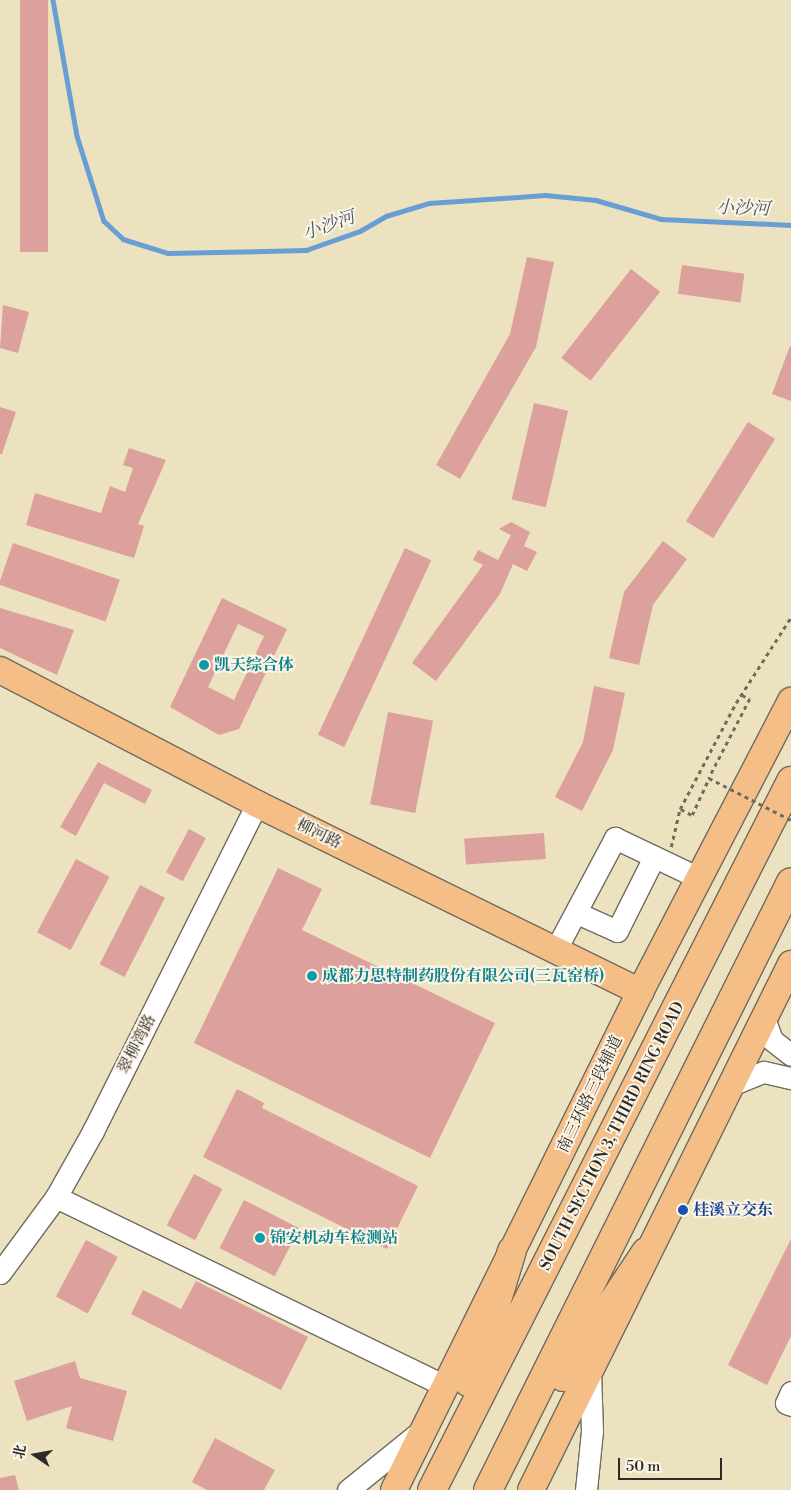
<!DOCTYPE html>
<meta charset="utf-8">
<style>
body{margin:0}
#map{position:relative;width:791px;height:1490px;overflow:hidden;background:#ede2c0;font-family:"Libre Bodoni","Noto Serif SC",serif}
div>[style]{position:absolute}
.stream>*{height:4.5px;margin:-2.25px;padding:0 2.25px;transform-origin:2.25px;border-radius:2.25px;background:#699ed5}
.building>*{inset:0;background:#dca09d;transform-origin:0 0}
.path>*{height:2.5px;margin-top:-1.25px;transform-origin:0;background:repeating-linear-gradient(90deg,#6f6b5f 0 4px,transparent 0 8px)}
.roads{filter:drop-shadow(1px 0 #6f6b5f) drop-shadow(-1px 0 #6f6b5f) drop-shadow(0 1px #6f6b5f) drop-shadow(0 -1px #6f6b5f)}
.minor>*{height:21px;margin:-10.5px;padding:0 10.5px;transform-origin:10.5px;border-radius:10.5px;background:#fff}
.major>*{height:26px;margin:-13px;padding:0 13px;transform-origin:13px;border-radius:13px;background:#f6be87}
.highway>*{height:28px;margin:-14px;padding:0 14px;transform-origin:14px;border-radius:14px;background:#f6be87}
.path-bridge>*{height:2.5px;margin-top:-1.25px;transform-origin:0;background:repeating-linear-gradient(90deg,#6f6b5f 0 4px,transparent 0 8px)}
.dots>*{width:14px;height:14px;translate:-50% -50%;box-sizing:border-box;border:2px solid #fcf5e5;border-radius:50%}
span{translate:-50% -50%;white-space:nowrap;text-align:center;line-height:1.15;-webkit-text-stroke:4px #fcf5e5;paint-order:stroke}
.culture-label{font-size:16px;color:#0d838f;font-weight:700}
.left{translate:0 -50%;text-align:left}
.street-label{font-size:16px;color:#2b2b2b}
.transit-label{font-size:16px;color:#164399;font-weight:700}
.water-label{font-size:18px;color:#44596f;font-style:italic}
.north{position:absolute;left:10px;top:1430px;width:50px;height:50px;-webkit-text-stroke:4px #fcf5e5;paint-order:stroke;rotate:282deg;font-size:14px;font-weight:700;line-height:20px;text-align:center;color:#2b2b2b}
.north::after{content:'';display:block;margin:auto;width:18px;height:22px;background:#2b2b2b;clip-path:polygon(50% 0,100% 100%,50% 72%,0 100%)}
.scale{position:absolute;left:618px;top:1458px;width:104px;height:22px;box-sizing:border-box;border:2px solid #2b2b2b;border-top:0;padding-left:6px;font-size:15px;line-height:18px;white-space:nowrap;color:#2b2b2b;-webkit-text-stroke:4px #fcf5e5;paint-order:stroke}
</style>
<div id="map">
<div class="stream">
<i style="left:53px;top:0;width:138px;rotate:80deg"></i>
<i style="left:77px;top:136px;width:89px;rotate:72.4deg"></i>
<i style="left:104px;top:221px;width:26px;rotate:43deg"></i>
<i style="left:123px;top:239px;width:47px;rotate:17.3deg"></i>
<i style="left:168px;top:253px;width:138px;rotate:-1.2deg"></i>
<i style="left:306px;top:250px;width:57px;rotate:-19.4deg"></i>
<i style="left:360px;top:231px;width:30px;rotate:-30deg"></i>
<i style="left:386px;top:216px;width:45px;rotate:-16.8deg"></i>
<i style="left:429px;top:203px;width:116px;rotate:-3.9deg"></i>
<i style="left:545px;top:195px;width:51px;rotate:5.6deg"></i>
<i style="left:596px;top:200px;width:68px;rotate:16.3deg"></i>
<i style="left:661px;top:219px;width:130px;rotate:2.6deg"></i>
</div>
<div class="building">
<i style="left:20px;top:0;width:28px;height:252px"></i>
<i style="clip-path:polygon(527px 257px,554px 262px,536px 347px,460px 479px,436px 465px,510px 334px)"></i>
<i style="left:682px;top:265px;width:63px;height:29px;rotate:8deg"></i>
<i style="left:631px;top:269px;width:37px;height:113px;rotate:38deg"></i>
<i style="clip-path:polygon(3px 305px,29px 312px,18px 353px,0 348px)"></i>
<i style="clip-path:polygon(790px 346px,791px 346px,791px 401px,772px 394px)"></i>
<i style="left:534px;top:403px;width:35px;height:99px;rotate:13deg"></i>
<i style="clip-path:polygon(0 407px,16px 412px,2px 454px,0 454px)"></i>
<i style="left:748px;top:422px;width:32px;height:117px;rotate:32deg"></i>
<i style="clip-path:polygon(129px 448px,166px 460px,138px 524px,144px 526px,134px 558px,26px 525px,35px 493px,101px 513px,110px 486px,125px 492px,133px 468px,123px 465px)"></i>
<i style="clip-path:polygon(511px 522px,530px 532px,524px 546px,537px 552px,527px 571px,513px 564px,500px 594px,436px 681px,412px 663px,483px 565px,473px 560px,478px 550px,498px 560px,511px 535px,499px 529px)"></i>
<i style="clip-path:polygon(663px 541px,687px 559px,653px 605px,639px 665px,609px 658px,624px 592px)"></i>
<i style="left:13px;top:543px;width:113px;height:44px;rotate:19deg"></i>
<i style="left:405px;top:548px;width:29px;height:206px;rotate:25deg"></i>
<i style="clip-path:polygon(evenodd,222px 598px,287px 629px,239px 729px,219px 735px,170px 707px,222px 598px,238px 624px,264px 636px,234px 700px,208px 687px,238px 624px)"></i>
<i style="clip-path:polygon(0 608px,74px 630px,57px 675px,0 648px)"></i>
<i style="clip-path:polygon(594px 686px,625px 693px,613px 750px,582px 811px,555px 797px,583px 742px)"></i>
<i style="left:388px;top:712px;width:46px;height:94px;rotate:11deg"></i>
<i style="clip-path:polygon(98px 762px,152px 790px,145px 804px,104px 783px,76px 836px,60px 827px)"></i>
<i style="left:189px;top:829px;width:19px;height:49px;rotate:28deg"></i>
<i style="left:544px;top:833px;width:26px;height:80px;rotate:86deg"></i>
<i style="left:76px;top:859px;width:38px;height:83px;rotate:28deg"></i>
<i style="clip-path:polygon(278px 868px,322px 889px,302px 930px,495px 1023px,430px 1158px,194px 1043px)"></i>
<i style="left:140px;top:885px;width:28px;height:89px;rotate:27deg"></i>
<i style="clip-path:polygon(237px 1089px,264px 1103px,262px 1108px,418px 1186px,387px 1249px,203px 1157px)"></i>
<i style="left:194px;top:1174px;width:32px;height:58px;rotate:28deg"></i>
<i style="left:244px;top:1200px;width:62px;height:54px;rotate:27deg"></i>
<i style="clip-path:polygon(791px 1239px,791px 1336px,767px 1385px,728px 1365px)"></i>
<i style="left:86px;top:1240px;width:36px;height:64px;rotate:28deg"></i>
<i style="clip-path:polygon(196px 1281px,308px 1337px,281px 1390px,131px 1314px,143px 1290px,181px 1309px)"></i>
<i style="clip-path:polygon(75px 1361px,80px 1378px,127px 1391px,113px 1441px,66px 1428px,72px 1406px,27px 1421px,14px 1381px)"></i>
<i style="clip-path:polygon(215px 1438px,275px 1470px,264px 1490px,207px 1490px,192px 1482px)"></i>
<i style="clip-path:polygon(15px 1475px,19px 1490px,0 1490px,0 1478px)"></i>
</div>
<div class="path">
<i style="left:742px;top:695px;width:9px;rotate:27deg"></i>
<i style="left:681px;top:809px;width:13px;rotate:29deg"></i>
<i style="left:692px;top:815px;width:41px;rotate:-65.3deg"></i>
<i style="left:671px;top:847px;width:39px;rotate:-77deg"></i>
<i style="left:680px;top:809px;width:120px;rotate:-62.2deg"></i>
<i style="left:736px;top:703px;width:102px;rotate:-57.4deg"></i>
</div>
<div class="roads">
<div class="minor">
<i style="left:577px;top:913px;width:44px;rotate:24.2deg"></i>
<i style="left:617px;top:931px;width:83px;rotate:-63.4deg"></i>
<i style="left:556px;top:949px;width:126px;rotate:-62deg"></i>
<i style="left:615px;top:838px;width:93px;rotate:25.5deg"></i>
<i style="left:764px;top:1018px;width:23px;rotate:70deg"></i>
<i style="left:772px;top:1040px;width:24px;rotate:38deg"></i>
<i style="left:731px;top:1085px;width:35px;rotate:-22deg"></i>
<i style="left:764px;top:1072px;width:28px;rotate:13deg"></i>
<i style="left:56px;top:1197px;width:433px;rotate:25.9deg"></i>
<i style="left:0;top:1273px;width:94px;rotate:-53.6deg"></i>
<i style="left:56px;top:1197px;width:76px;rotate:-60.7deg"></i>
<i style="left:93px;top:1131px;width:366px;rotate:-63.4deg"></i>
<i style="left:791px;top:1392px;width:12px;rotate:114deg"></i>
<i style="left:786px;top:1403px;width:5px;rotate:22deg"></i>
<i style="left:348px;top:1490px;width:95px;rotate:-39deg"></i>
<i style="left:586px;top:1490px;width:59px;rotate:-84.2deg"></i>
<i style="left:592px;top:1431px;width:59px;rotate:-91.9deg"></i>
</div>
<div class="major">
<i style="left:0;top:670px;width:290px;rotate:27.5deg"></i>
<i style="left:257px;top:804px;width:427px;rotate:26.1deg"></i>
<i style="left:394px;top:1490px;width:555px;rotate:-63.71deg"></i>
<i style="left:640px;top:992px;width:328px;rotate:-62.6deg"></i>
<i style="left:531px;top:1490px;width:587px;rotate:-63.7deg"></i>
</div>
<div class="highway">
<i style="left:563px;top:1377px;width:150px;rotate:-56.4deg"></i>
<i style="left:468px;top:1382px;width:29px;rotate:-65deg"></i>
<i style="left:480px;top:1356px;width:110px;rotate:-73.1deg"></i>
<i style="left:432px;top:1490px;width:795px;rotate:-63.14deg"></i>
<i style="left:488px;top:1490px;width:679px;rotate:-63.51deg"></i>
</div>
</div>
<div class="path-bridge">
<i style="left:750px;top:699px;width:89px;rotate:117.4deg"></i>
<i style="left:709px;top:778px;width:92px;rotate:27.1deg"></i>
</div>
<div class="dots">
<i style="left:204px;top:665px;background:#0f9aa8"></i>
<i style="left:312px;top:976px;background:#0f9aa8"></i>
<i style="left:683px;top:1210px;background:#1a4fb4"></i>
<i style="left:260px;top:1238px;background:#0f9aa8"></i>
</div>
<div class="culture-label">
<span class="left" style="left:214px;top:665px">凯天综合体</span>
<span class="left" style="left:322px;top:976px">成都力思特制药股份有限公司(三瓦窑桥)</span>
<span class="left" style="left:270px;top:1238px">锦安机动车检测站</span>
</div>
<div class="street-label">
<span style="left:319px;top:834px;rotate:26deg">柳河路</span>
<span style="left:137px;top:1044px;rotate:-63deg">翠柳湾路</span>
<span style="left:590px;top:1094px;rotate:-64deg">南三环路三段辅道</span>
<span style="left:612px;top:1136px;rotate:-63deg">SOUTH SECTION 3, THIRD RING ROAD</span>
</div>
<div class="transit-label">
<span class="left" style="left:693px;top:1210px">桂溪立交东</span>
</div>
<div class="water-label">
<span style="left:743px;top:209px;rotate:2deg">小沙河</span>
<span style="left:329px;top:226px;rotate:-19deg">小沙河</span>
</div>
<div class="north">北</div>
<div class="scale">50 m</div>
</div>
